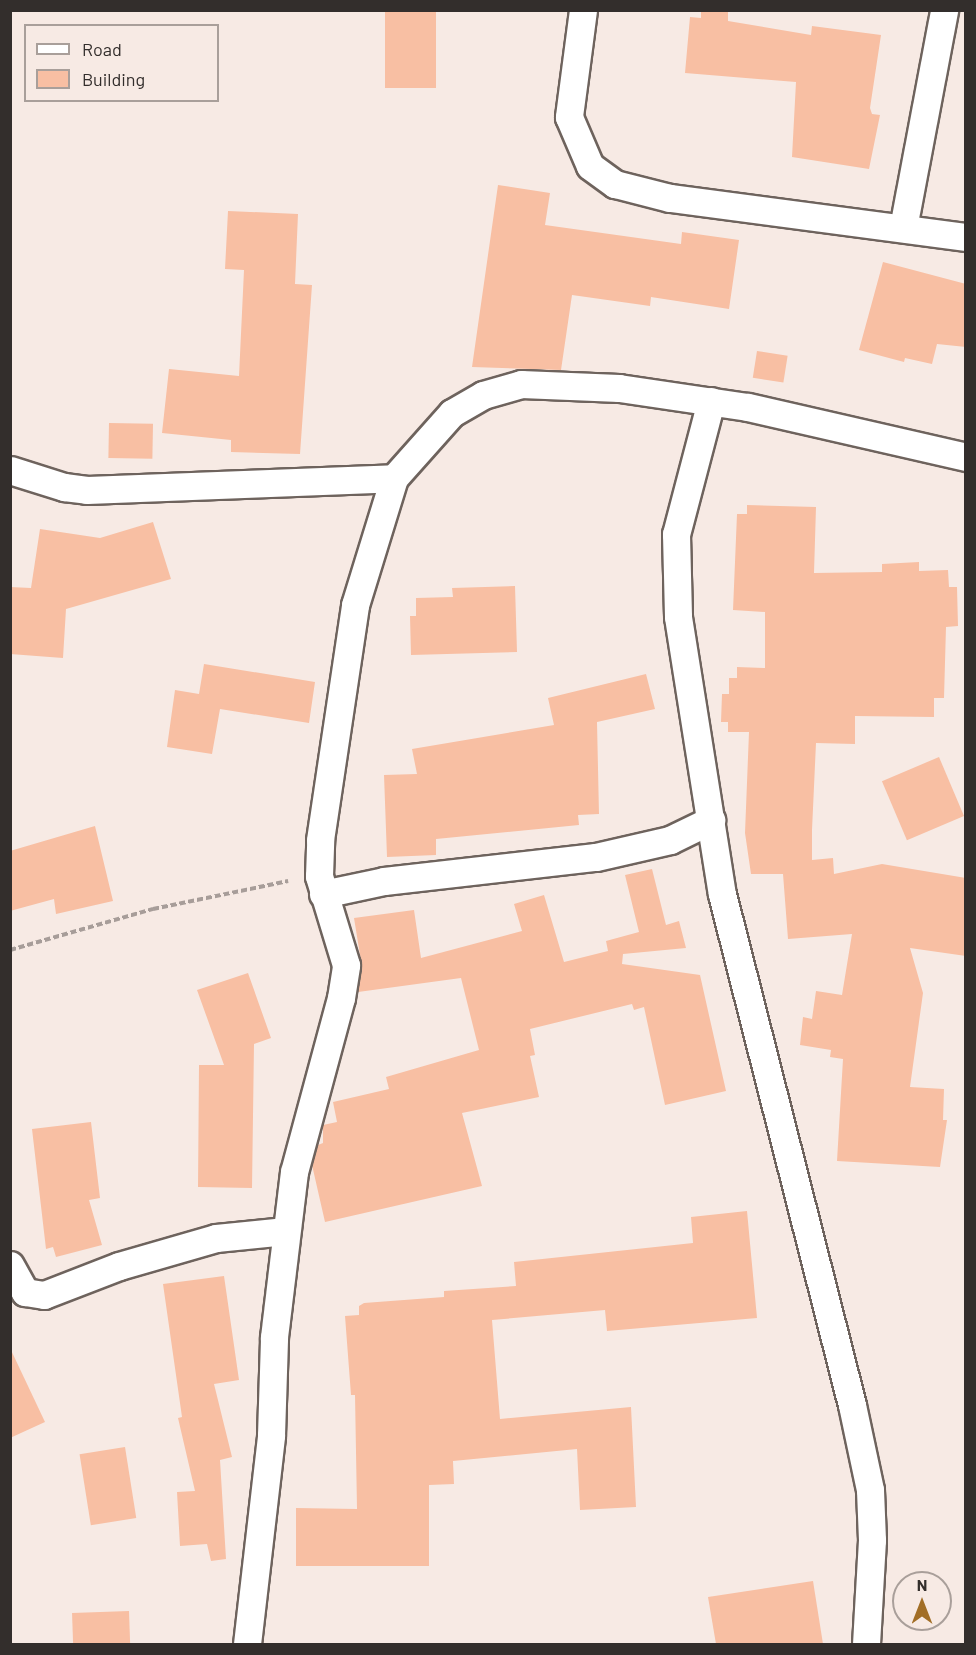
<!DOCTYPE html>
<style>
body{margin:0}
#map{position:relative;width:976px;height:1655px;overflow:hidden;background:#f7eae4;font-family:Barlow,sans-serif}
div>[style]{position:absolute}
.building>*{inset:0;background:#f8bfa3;transform-origin:0 0}
.path>*{height:4px;margin-top:-2px;transform-origin:0;background:repeating-linear-gradient(90deg,#a79d99 0 6px,transparent 0 9px)}
.roads{filter:drop-shadow(2px 0 #6e635d) drop-shadow(-2px 0 #6e635d) drop-shadow(0 2px #6e635d) drop-shadow(0 -2px #6e635d)}
.street>*{height:27px;margin:-13.5px;padding:0 13.5px;transform-origin:13.5px;border-radius:13.5px;background:#fff}
span{translate:-50% -50%;white-space:nowrap;text-align:center;line-height:1.15;-webkit-text-stroke:4.5px #f7eae4;paint-order:stroke}
.frame{position:absolute;inset:0;border:12px solid #332e2c;pointer-events:none}
.legend{position:absolute;left:24px;top:24px;width:195px;height:78px;box-sizing:border-box;background:#f7eae4;border:2px solid #a99f9a;margin:0;padding:8px 10px;list-style:none;font-size:18px;color:#332e2c}
.legend li{display:flex;align-items:center;gap:12px;height:30px}
.legend b{width:30px;border:2px solid #a99f9a}
.north{position:absolute;left:892px;top:1571px;width:60px;height:60px;box-sizing:border-box;background:#f7eae4;border:2px solid #a99f9a;border-radius:50%;rotate:0deg;font-size:16px;font-weight:700;line-height:24px;text-align:center;color:#332e2c}
.north::after{content:'';display:block;margin:auto;width:21px;height:27px;background:#a26e26;clip-path:polygon(50% 0,100% 100%,50% 72%,0 100%)}
</style>
<div id="map">
<div class="building">
<i style="left:385px;top:10px;width:51px;height:78px"></i>
<i style="clip-path:polygon(701px 10px,728px 10px,728px 21px,811px 35px,812px 26px,881px 35px,870px 108px,872px 114px,880px 115px,869px 169px,792px 157px,796px 82px,685px 73px,690px 17px,701px 18px)"></i>
<i style="clip-path:polygon(498px 185px,550px 193px,545px 225px,681px 244px,682px 232px,739px 240px,729px 309px,651px 297px,650px 306px,572px 295px,561px 370px,472px 367px)"></i>
<i style="clip-path:polygon(228px 211px,298px 214px,295px 284px,312px 285px,300px 454px,231px 452px,231px 440px,162px 433px,169px 369px,239px 376px,244px 270px,225px 269px)"></i>
<i style="clip-path:polygon(883px 262px,966px 284px,966px 347px,937px 344px,932px 364px,905px 358px,904px 362px,859px 350px)"></i>
<i style="left:757px;top:351px;width:31px;height:27px;rotate:9deg"></i>
<i style="left:109px;top:423px;width:44px;height:35px;rotate:1deg"></i>
<i style="clip-path:polygon(747px 505px,816px 507px,814px 573px,882px 572px,882px 564px,919px 562px,919px 571px,948px 570px,949px 587px,957px 587px,958px 626px,946px 627px,944px 698px,934px 698px,934px 717px,855px 716px,855px 744px,816px 743px,812px 830px,812px 860px,833px 858px,834px 874px,882px 864px,966px 878px,966px 956px,910px 948px,923px 993px,910px 1087px,944px 1089px,943px 1120px,947px 1120px,940px 1167px,837px 1161px,843px 1059px,830px 1057px,831px 1050px,800px 1045px,803px 1017px,812px 1019px,816px 991px,842px 995px,852px 934px,788px 939px,783px 874px,751px 874px,745px 833px,749px 732px,728px 732px,728px 722px,721px 722px,722px 694px,729px 694px,729px 678px,737px 678px,737px 667px,765px 668px,765px 612px,733px 610px,737px 514px,747px 514px)"></i>
<i style="clip-path:polygon(153px 522px,171px 579px,66px 609px,63px 658px,10px 654px,10px 587px,31px 588px,40px 529px,100px 538px)"></i>
<i style="clip-path:polygon(515px 586px,517px 652px,411px 655px,410px 616px,416px 616px,416px 598px,453px 597px,452px 588px)"></i>
<i style="clip-path:polygon(204px 664px,315px 682px,309px 723px,220px 709px,212px 754px,167px 747px,175px 690px,199px 694px)"></i>
<i style="clip-path:polygon(646px 674px,655px 709px,597px 722px,599px 814px,578px 815px,579px 825px,436px 839px,436px 855px,387px 857px,384px 775px,417px 774px,412px 749px,554px 725px,548px 698px)"></i>
<i style="left:939px;top:757px;width:64px;height:62px;rotate:67deg"></i>
<i style="clip-path:polygon(95px 826px,113px 901px,56px 914px,54px 899px,10px 911px,10px 851px)"></i>
<i style="clip-path:polygon(652px 869px,666px 925px,679px 921px,686px 948px,623px 954px,622px 964px,700px 975px,726px 1091px,665px 1105px,644px 1007px,634px 1010px,632px 1004px,530px 1029px,535px 1055px,530px 1056px,539px 1097px,462px 1113px,482px 1186px,325px 1222px,312px 1165px,318px 1145px,323px 1143px,323px 1125px,337px 1122px,333px 1102px,389px 1089px,386px 1077px,479px 1050px,461px 978px,358px 992px,362px 967px,354px 918px,414px 910px,421px 958px,522px 931px,514px 904px,544px 895px,564px 962px,608px 951px,606px 941px,639px 932px,625px 875px)"></i>
<i style="clip-path:polygon(248px 973px,271px 1038px,254px 1044px,252px 1188px,198px 1187px,199px 1065px,224px 1065px,197px 990px)"></i>
<i style="clip-path:polygon(91px 1122px,100px 1198px,89px 1200px,102px 1245px,56px 1257px,53px 1247px,46px 1249px,32px 1129px)"></i>
<i style="clip-path:polygon(747px 1211px,757px 1318px,607px 1331px,605px 1310px,492px 1320px,500px 1419px,631px 1407px,636px 1507px,580px 1510px,577px 1449px,453px 1461px,454px 1484px,429px 1485px,429px 1566px,296px 1566px,296px 1508px,357px 1509px,355px 1395px,351px 1395px,345px 1316px,359px 1315px,359px 1306px,364px 1303px,444px 1297px,444px 1291px,516px 1286px,514px 1262px,693px 1243px,691px 1217px)"></i>
<i style="clip-path:polygon(224px 1276px,239px 1380px,214px 1384px,232px 1457px,220px 1460px,226px 1559px,211px 1561px,207px 1544px,180px 1546px,177px 1492px,195px 1491px,178px 1418px,182px 1417px,163px 1284px)"></i>
<i style="clip-path:polygon(10px 1348px,45px 1422px,10px 1438px)"></i>
<i style="left:125px;top:1447px;width:72px;height:46px;rotate:81deg"></i>
<i style="clip-path:polygon(813px 1581px,823px 1644px,716px 1644px,708px 1597px)"></i>
<i style="left:129px;top:1611px;width:33px;height:57px;rotate:88deg"></i>
</div>
<div class="path">
<i style="left:10px;top:950px;width:149px;rotate:-16deg"></i>
<i style="left:153px;top:909px;width:138px;rotate:-11.7deg"></i>
</div>
<div class="roads">
<div class="street">
<i style="left:583px;top:10px;width:108px;rotate:97.5deg"></i>
<i style="left:569px;top:117px;width:53px;rotate:66.8deg"></i>
<i style="left:590px;top:166px;width:31px;rotate:36deg"></i>
<i style="left:615px;top:184px;width:57px;rotate:14.3deg"></i>
<i style="left:670px;top:198px;width:299px;rotate:7.5deg"></i>
<i style="left:903px;top:228px;width:222px;rotate:-79.3deg"></i>
<i style="left:711px;top:401px;width:138px;rotate:104.7deg"></i>
<i style="left:676px;top:534px;width:83px;rotate:88.6deg"></i>
<i style="left:678px;top:617px;width:280px;rotate:81deg"></i>
<i style="left:722px;top:894px;width:527px;rotate:75.73deg"></i>
<i style="left:852px;top:1405px;width:87px;rotate:78deg"></i>
<i style="left:870px;top:1490px;width:50px;rotate:87.7deg"></i>
<i style="left:872px;top:1540px;width:104px;rotate:93.3deg"></i>
<i style="left:10px;top:470px;width:57px;rotate:17.5deg"></i>
<i style="left:64px;top:487px;width:23px;rotate:7deg"></i>
<i style="left:87px;top:490px;width:307px;rotate:-2.2deg"></i>
<i style="left:323px;top:894px;width:62px;rotate:-12deg"></i>
<i style="left:384px;top:881px;width:213px;rotate:-6.5deg"></i>
<i style="left:596px;top:857px;width:76px;rotate:-12.9deg"></i>
<i style="left:670px;top:840px;width:46px;rotate:-26deg"></i>
<i style="left:10px;top:1265px;width:31px;rotate:61deg"></i>
<i style="left:25px;top:1292px;width:19px;rotate:9deg"></i>
<i style="left:44px;top:1295px;width:80px;rotate:-21.1deg"></i>
<i style="left:119px;top:1266px;width:101px;rotate:-16.1deg"></i>
<i style="left:216px;top:1238px;width:70px;rotate:-5.7deg"></i>
<i style="left:247px;top:1644px;width:210px;rotate:-83.4deg"></i>
<i style="left:271px;top:1435px;width:98px;rotate:-88.2deg"></i>
<i style="left:274px;top:1337px;width:166px;rotate:-83.1deg"></i>
<i style="left:294px;top:1172px;width:180px;rotate:-74.9deg"></i>
<i style="left:341px;top:998px;width:33px;rotate:-81deg"></i>
<i style="left:346px;top:965px;width:93px;rotate:-106.9deg"></i>
<i style="left:319px;top:876px;width:36px;rotate:-88deg"></i>
<i style="left:320px;top:840px;width:238px;rotate:-81.5deg"></i>
<i style="left:355px;top:605px;width:133px;rotate:-72.9deg"></i>
<i style="left:394px;top:478px;width:87px;rotate:-48.3deg"></i>
<i style="left:452px;top:413px;width:36px;rotate:-30deg"></i>
<i style="left:483px;top:395px;width:40px;rotate:-16deg"></i>
<i style="left:521px;top:384px;width:98px;rotate:2.3deg"></i>
<i style="left:619px;top:388px;width:130px;rotate:8.4deg"></i>
<i style="left:748px;top:407px;width:224px;rotate:12.9deg"></i>
</div>
</div>
<div class="frame"></div>
<ul class="legend">
<li><b style="height:8px;background:#fff"></b>Road</li>
<li><b style="height:16px;background:#f8bfa3"></b>Building</li>
</ul>
<div class="north">N</div>
</div>
